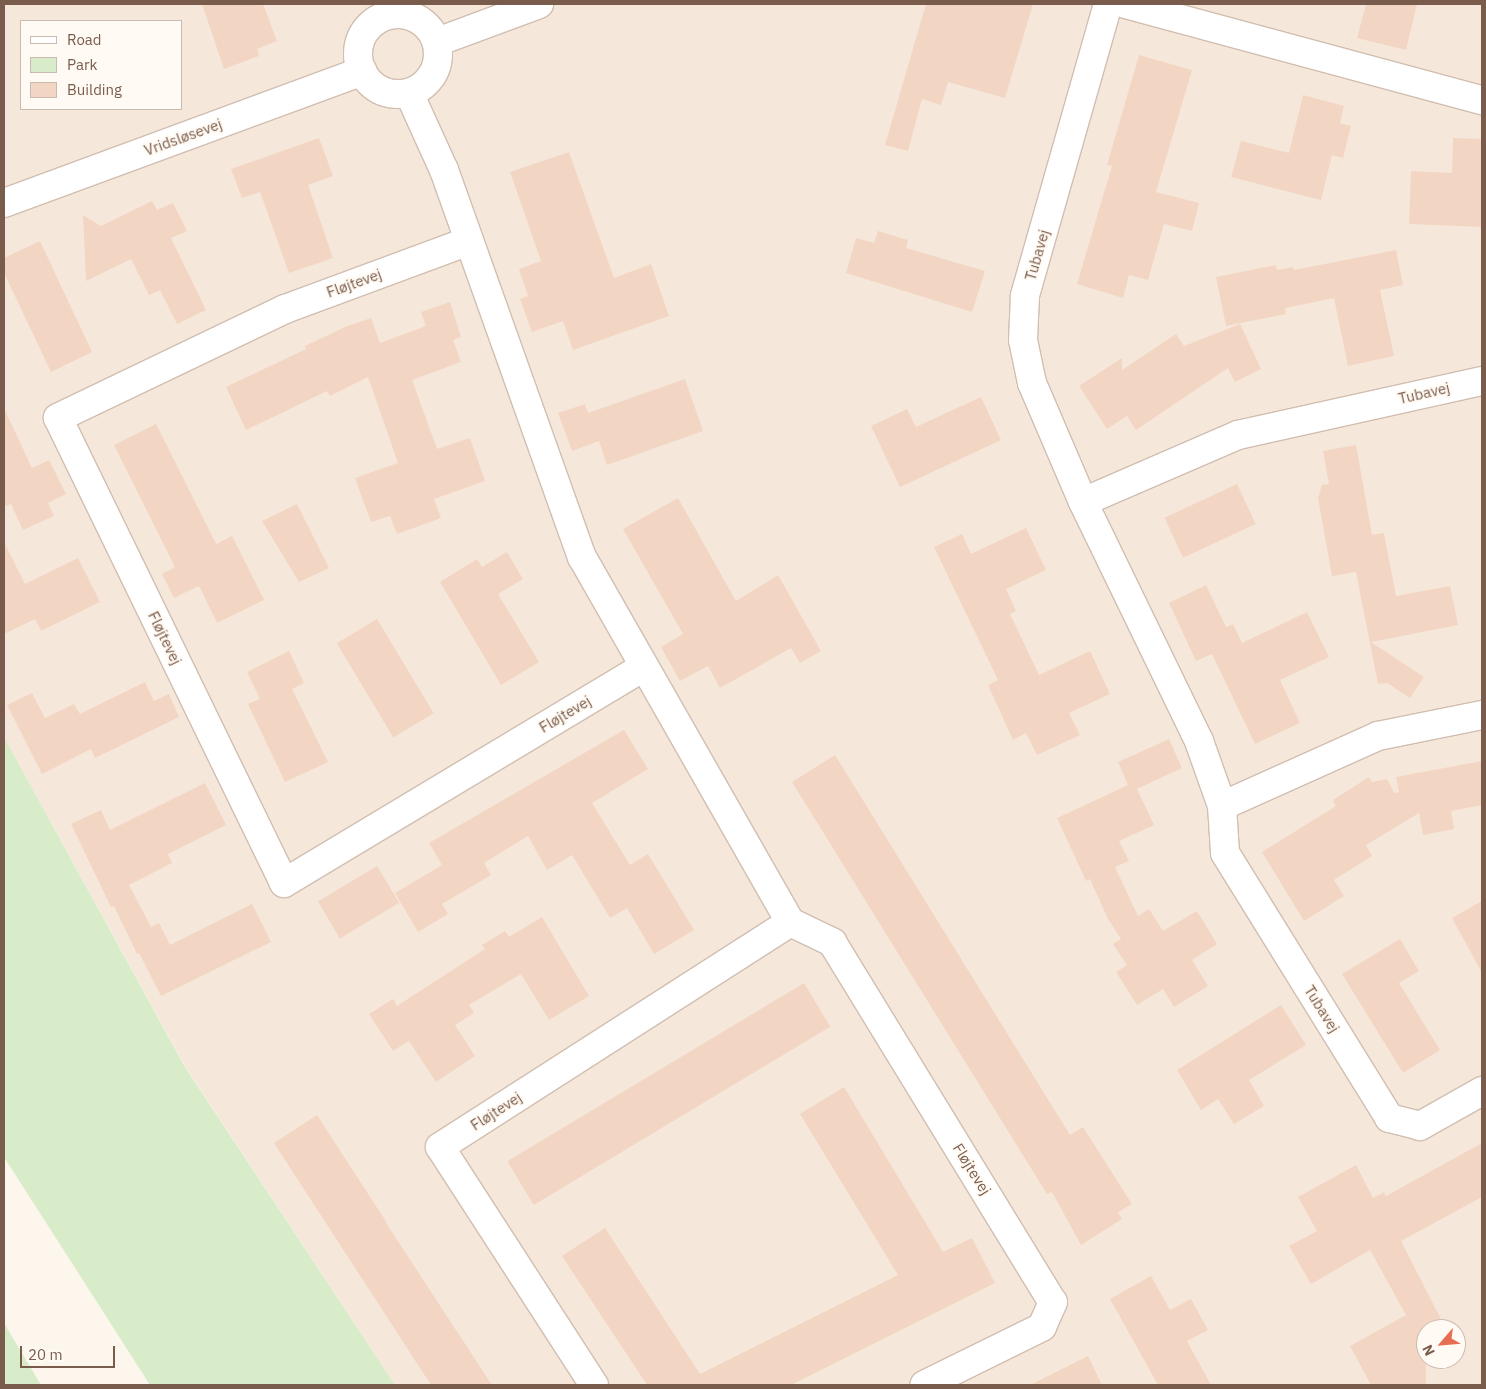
<!DOCTYPE html>
<meta charset="utf-8">
<style>
body{margin:0}
#map{position:relative;width:1486px;height:1389px;overflow:hidden;background:#fdf6ec;font-family:"IBM Plex Sans",sans-serif}
div>[style]{position:absolute}
.residential>*{inset:0;background:#f5e8da}
.green>*{inset:0;background:#d8ecc9}
.building>*{inset:0;background:#f3d5c3;transform-origin:0 0}
.roads{filter:drop-shadow(1px 0 #d1beb0) drop-shadow(-1px 0 #d1beb0) drop-shadow(0 1px #d1beb0) drop-shadow(0 -1px #d1beb0)}
.minor>*{height:28px;margin:-14px;padding:0 14px;transform-origin:14px;border-radius:14px;background:#fff}
.minor>.ring{margin:-14px;padding:0;box-sizing:content-box;background:none;border:28px solid #fff;border-radius:50%}
span{translate:-50% -50%;white-space:nowrap;text-align:center;line-height:1.15;-webkit-text-stroke:4px #fffaf3;paint-order:stroke}
.street-label{font-size:15px;color:#7a5c4d}
.frame{position:absolute;inset:0;border:5px solid #7a5c4d;pointer-events:none}
.legend{position:absolute;left:20px;top:20px;width:162px;height:90px;box-sizing:border-box;background:#fffaf3;border:1px solid #cabbb1;margin:0;padding:6px 9px;list-style:none;font-size:15px;color:#7a5c4d}
.legend li{display:flex;align-items:center;gap:10px;height:25px}
.legend b{width:25px;border:1px solid #cabbb1}
.north{position:absolute;left:1416px;top:1319px;width:50px;height:50px;box-sizing:border-box;background:#fffaf3;border:1px solid #cabbb1;border-radius:50%;rotate:243deg;font-size:14px;font-weight:700;line-height:20px;text-align:center;color:#7a5c4d}
.north::after{content:'';display:block;margin:auto;width:18px;height:22px;background:#e76f51;clip-path:polygon(50% 0,100% 100%,50% 72%,0 100%)}
.scale{position:absolute;left:20px;top:1346px;width:95px;height:22px;box-sizing:border-box;border:2px solid #7a5c4d;border-top:0;padding-left:6px;font-size:15px;line-height:18px;white-space:nowrap;color:#7a5c4d;-webkit-text-stroke:4px #fffaf3;paint-order:stroke}
</style>
<div id="map">
<div class="residential">
<i style="clip-path:polygon(evenodd,4px 4px,1482px 4px,1482px 1385px,395px 1385px,185px 1066px,4px 737px,4px 4px,21px 21px,181px 21px,181px 109px,21px 109px,21px 21px,4px 4px,1426px 1329px,1456px 1329px,1456px 1359px,1426px 1359px,1426px 1329px)"></i>
</div>
<div class="green">
<i style="clip-path:polygon(4px 737px,185px 1067px,395px 1385px,150px 1385px,4px 1157px)"></i>
<i style="clip-path:polygon(4px 1323px,41px 1385px,4px 1385px)"></i>
</div>
<div class="building">
<i style="clip-path:polygon(202px 4px,263px 4px,277px 41px,257px 49px,259px 56px,224px 69px)"></i>
<i style="clip-path:polygon(926px 4px,1033px 4px,1005px 98px,948px 82px,941px 105px,922px 99px,908px 151px,885px 145px)"></i>
<i style="clip-path:polygon(1366px 4px,1417px 4px,1406px 50px,1357px 38px)"></i>
<i style="clip-path:polygon(1139px 55px,1192px 70px,1156px 192px,1199px 203px,1192px 231px,1164px 224px,1148px 280px,1129px 275px,1123px 298px,1077px 284px,1112px 166px,1107px 165px)"></i>
<i style="clip-path:polygon(1303px 95px,1344px 106px,1340px 123px,1351px 126px,1343px 158px,1332px 155px,1321px 200px,1231px 177px,1241px 141px,1289px 153px)"></i>
<i style="clip-path:polygon(319px 138px,333px 176px,308px 185px,333px 258px,289px 273px,260px 192px,242px 198px,231px 169px)"></i>
<i style="clip-path:polygon(1453px 138px,1482px 139px,1482px 227px,1409px 224px,1411px 171px,1452px 173px)"></i>
<i style="clip-path:polygon(569px 152px,614px 278px,651px 264px,669px 316px,573px 350px,563px 321px,532px 332px,520px 299px,528px 296px,519px 269px,541px 261px,510px 172px)"></i>
<i style="clip-path:polygon(152px 201px,157px 210px,173px 203px,187px 231px,171px 238px,206px 310px,177px 324px,160px 290px,149px 295px,131px 259px,86px 281px,83px 215px,101px 226px)"></i>
<i style="clip-path:polygon(878px 231px,908px 240px,906px 248px,985px 271px,972px 312px,846px 273px,856px 238px,874px 243px)"></i>
<i style="clip-path:polygon(40px 241px,92px 352px,51px 372px,4px 273px,4px 258px)"></i>
<i style="clip-path:polygon(1396px 250px,1403px 285px,1380px 290px,1394px 356px,1348px 366px,1334px 298px,1285px 308px,1286px 314px,1226px 326px,1216px 277px,1276px 265px,1277px 270px,1293px 267px,1294px 270px)"></i>
<i style="clip-path:polygon(450px 302px,461px 337px,453px 340px,461px 362px,412px 380px,437px 449px,470px 438px,485px 481px,434px 499px,441px 518px,397px 534px,390px 516px,371px 522px,355px 478px,398px 463px,368px 377px,330px 396px,327px 391px,246px 430px,226px 387px,306px 349px,305px 346px,345px 327px,371px 318px,380px 343px,426px 326px,421px 312px)"></i>
<i style="clip-path:polygon(1240px 324px,1261px 369px,1235px 382px,1228px 368px,1136px 430px,1127px 416px,1107px 429px,1079px 386px,1122px 358px,1122px 370px,1176px 334px,1184px 346px)"></i>
<i style="clip-path:polygon(685px 379px,703px 431px,607px 465px,599px 441px,572px 451px,558px 413px,585px 404px,588px 413px)"></i>
<i style="clip-path:polygon(981px 397px,1001px 440px,900px 487px,871px 426px,907px 409px,916px 427px)"></i>
<i style="clip-path:polygon(4px 408px,32px 468px,49px 460px,66px 494px,48px 503px,54px 516px,23px 530px,11px 504px,4px 507px)"></i>
<i style="clip-path:polygon(156px 424px,216px 544px,232px 536px,264px 600px,217px 623px,199px 586px,174px 598px,162px 574px,175px 567px,114px 445px)"></i>
<i style="clip-path:polygon(1356px 445px,1372px 535px,1384px 533px,1396px 596px,1450px 586px,1458px 625px,1371px 642px,1424px 677px,1410px 698px,1387px 683px,1378px 684px,1356px 572px,1332px 576px,1318px 498px,1322px 485px,1329px 484px,1323px 451px)"></i>
<i style="left:1237px;top:484px;width:44px;height:80px;rotate:65deg"></i>
<i style="clip-path:polygon(678px 498px,736px 601px,778px 575px,821px 651px,800px 663px,791px 648px,720px 688px,708px 666px,680px 681px,661px 647px,683px 634px,623px 529px)"></i>
<i style="clip-path:polygon(297px 504px,329px 568px,299px 582px,262px 521px)"></i>
<i style="clip-path:polygon(1026px 528px,1046px 570px,1006px 589px,1016px 611px,1010px 614px,1039px 675px,1090px 651px,1110px 694px,1069px 713px,1080px 735px,1037px 755px,1026px 733px,1013px 740px,988px 685px,998px 680px,934px 547px,962px 534px,971px 554px)"></i>
<i style="clip-path:polygon(4px 542px,25px 584px,78px 558px,100px 602px,41px 631px,35px 619px,4px 634px)"></i>
<i style="clip-path:polygon(507px 552px,523px 579px,498px 594px,539px 662px,501px 685px,440px 582px,477px 559px,482px 567px)"></i>
<i style="clip-path:polygon(1206px 585px,1226px 627px,1233px 624px,1242px 643px,1307px 612px,1329px 657px,1280px 680px,1300px 723px,1255px 744px,1212px 654px,1196px 661px,1169px 603px)"></i>
<i style="left:377px;top:619px;width:110px;height:47px;rotate:59deg"></i>
<i style="clip-path:polygon(289px 651px,304px 683px,292px 689px,328px 762px,285px 782px,248px 704px,260px 699px,247px 672px)"></i>
<i style="clip-path:polygon(145px 682px,154px 701px,169px 694px,179px 717px,95px 758px,91px 749px,42px 774px,7px 705px,32px 693px,45px 718px,74px 704px,80px 714px)"></i>
<i style="clip-path:polygon(624px 730px,648px 769px,592px 803px,630px 865px,648px 854px,694px 930px,654px 954px,627px 908px,610px 918px,572px 855px,547px 870px,528px 836px,484px 863px,491px 875px,442px 904px,448px 914px,418px 932px,395px 893px,442px 865px,429px 843px)"></i>
<i style="clip-path:polygon(1169px 739px,1182px 768px,1137px 789px,1154px 825px,1119px 841px,1129px 861px,1115px 867px,1138px 916px,1149px 909px,1163px 931px,1197px 911px,1217px 944px,1192px 960px,1208px 986px,1174px 1007px,1163px 989px,1137px 1005px,1116px 972px,1127px 965px,1113px 944px,1121px 939px,1108px 919px,1090px 879px,1086px 881px,1057px 818px,1128px 785px,1118px 762px)"></i>
<i style="clip-path:polygon(835px 755px,1070px 1135px,1083px 1127px,1132px 1204px,1118px 1212px,1122px 1219px,1081px 1245px,1052px 1192px,1047px 1194px,792px 782px)"></i>
<i style="clip-path:polygon(1482px 761px,1482px 805px,1451px 811px,1454px 829px,1423px 835px,1419px 813px,1366px 845px,1372px 856px,1334px 880px,1344px 896px,1304px 921px,1262px 852px,1336px 806px,1333px 800px,1369px 777px,1372px 782px,1387px 779px,1394px 793px,1399px 792px,1396px 777px)"></i>
<i style="clip-path:polygon(205px 783px,226px 825px,168px 854px,172px 863px,129px 885px,151px 927px,159px 923px,170px 945px,252px 904px,271px 942px,161px 996px,139px 953px,137px 954px,114px 906px,111px 907px,71px 824px,101px 810px,110px 830px)"></i>
<i style="left:377px;top:866px;width:43px;height:69px;rotate:59deg"></i>
<i style="clip-path:polygon(1482px 901px,1482px 973px,1452px 918px)"></i>
<i style="clip-path:polygon(542px 917px,589px 996px,549px 1020px,521px 974px,469px 1005px,474px 1013px,455px 1025px,475px 1056px,436px 1082px,409px 1041px,393px 1051px,369px 1014px,393px 999px,397px 1006px,485px 949px,482px 945px,505px 931px,509px 937px)"></i>
<i style="clip-path:polygon(1400px 939px,1419px 971px,1399px 983px,1440px 1050px,1403px 1073px,1342px 974px)"></i>
<i style="left:804px;top:983px;width:51px;height:346px;rotate:59deg"></i>
<i style="clip-path:polygon(1281px 1005px,1306px 1045px,1249px 1080px,1264px 1106px,1234px 1124px,1218px 1099px,1201px 1110px,1177px 1070px)"></i>
<i style="clip-path:polygon(844px 1087px,943px 1252px,972px 1238px,995px 1283px,791px 1385px,647px 1385px,562px 1256px,605px 1228px,700px 1374px,898px 1275px,800px 1114px)"></i>
<i style="clip-path:polygon(317px 1115px,387px 1223px,386px 1223px,492px 1385px,431px 1385px,274px 1143px)"></i>
<i style="clip-path:polygon(1482px 1143px,1482px 1197px,1401px 1241px,1446px 1329px,1426px 1329px,1426px 1385px,1371px 1385px,1350px 1346px,1406px 1315px,1370px 1250px,1311px 1284px,1289px 1246px,1317px 1231px,1298px 1197px,1356px 1165px,1373px 1198px,1384px 1192px,1386px 1196px)"></i>
<i style="clip-path:polygon(1151px 1276px,1170px 1310px,1191px 1299px,1208px 1330px,1187px 1341px,1211px 1385px,1158px 1385px,1110px 1299px)"></i>
<i style="clip-path:polygon(1088px 1356px,1102px 1385px,1030px 1385px)"></i>
</div>
<div class="roads">
<div class="minor">
<i style="left:1108px;top:4px;width:304px;rotate:105.9deg"></i>
<i style="left:1025px;top:296px;width:44px;rotate:92.6deg"></i>
<i style="left:1023px;top:340px;width:44px;rotate:78.2deg"></i>
<i style="left:1032px;top:383px;width:129px;rotate:66.8deg"></i>
<i style="left:1083px;top:502px;width:266px;rotate:64.1deg"></i>
<i style="left:1199px;top:741px;width:69px;rotate:70.5deg"></i>
<i style="left:1222px;top:806px;width:47px;rotate:86.3deg"></i>
<i style="left:1225px;top:853px;width:312px;rotate:58.2deg"></i>
<i style="left:1389px;top:1118px;width:32px;rotate:14deg"></i>
<i style="left:1420px;top:1126px;width:71px;rotate:-29.4deg"></i>
<i style="left:1125px;top:4px;width:370px;rotate:15.1deg"></i>
<i class="ring" style="left:358px;top:14px;width:52px;height:52px"></i>
<i style="left:437px;top:42px;width:109px;rotate:-20.4deg"></i>
<i style="left:409px;top:93px;width:85px;rotate:65.6deg"></i>
<i style="left:444px;top:170px;width:411px;rotate:70.4deg"></i>
<i style="left:582px;top:557px;width:420px;rotate:60.3deg"></i>
<i style="left:790px;top:922px;width:47px;rotate:25.5deg"></i>
<i style="left:832px;top:942px;width:422px;rotate:58.5deg"></i>
<i style="left:1053px;top:1302px;width:27px;rotate:114deg"></i>
<i style="left:1042px;top:1327px;width:131px;rotate:153.8deg"></i>
<i style="left:4px;top:203px;width:382px;rotate:-20.2deg"></i>
<i style="left:469px;top:241px;width:196px;rotate:159.7deg"></i>
<i style="left:285px;top:309px;width:252px;rotate:154.4deg"></i>
<i style="left:58px;top:418px;width:517px;rotate:64.08deg"></i>
<i style="left:284px;top:883px;width:420px;rotate:-31deg"></i>
<i style="left:1083px;top:502px;width:169px;rotate:-23.4deg"></i>
<i style="left:1238px;top:435px;width:250px;rotate:-12.5deg"></i>
<i style="left:1222px;top:806px;width:171px;rotate:-24.2deg"></i>
<i style="left:1378px;top:736px;width:106px;rotate:-11.4deg"></i>
<i style="left:594px;top:1385px;width:283px;rotate:-122.9deg"></i>
<i style="left:440px;top:1147px;width:416px;rotate:-32.7deg"></i>
</div>
</div>
<div class="street-label">
<span style="left:183px;top:137px;rotate:-20deg">Vridsløsevej</span>
<span style="left:1037px;top:255px;rotate:-74deg">Tubavej</span>
<span style="left:354px;top:283px;rotate:-20deg">Fløjtevej</span>
<span style="left:1424px;top:393px;rotate:-13deg">Tubavej</span>
<span style="left:165px;top:638px;rotate:64deg">Fløjtevej</span>
<span style="left:565px;top:714px;rotate:-31deg">Fløjtevej</span>
<span style="left:1322px;top:1009px;rotate:58deg">Tubavej</span>
<span style="left:496px;top:1111px;rotate:-33deg">Fløjtevej</span>
<span style="left:972px;top:1169px;rotate:58deg">Fløjtevej</span>
</div>
<div class="frame"></div>
<ul class="legend">
<li><b style="height:6px;background:#fff"></b>Road</li>
<li><b style="height:14px;background:#d8ecc9"></b>Park</li>
<li><b style="height:14px;background:#f3d5c3"></b>Building</li>
</ul>
<div class="north">N</div>
<div class="scale">20 m</div>
</div>
